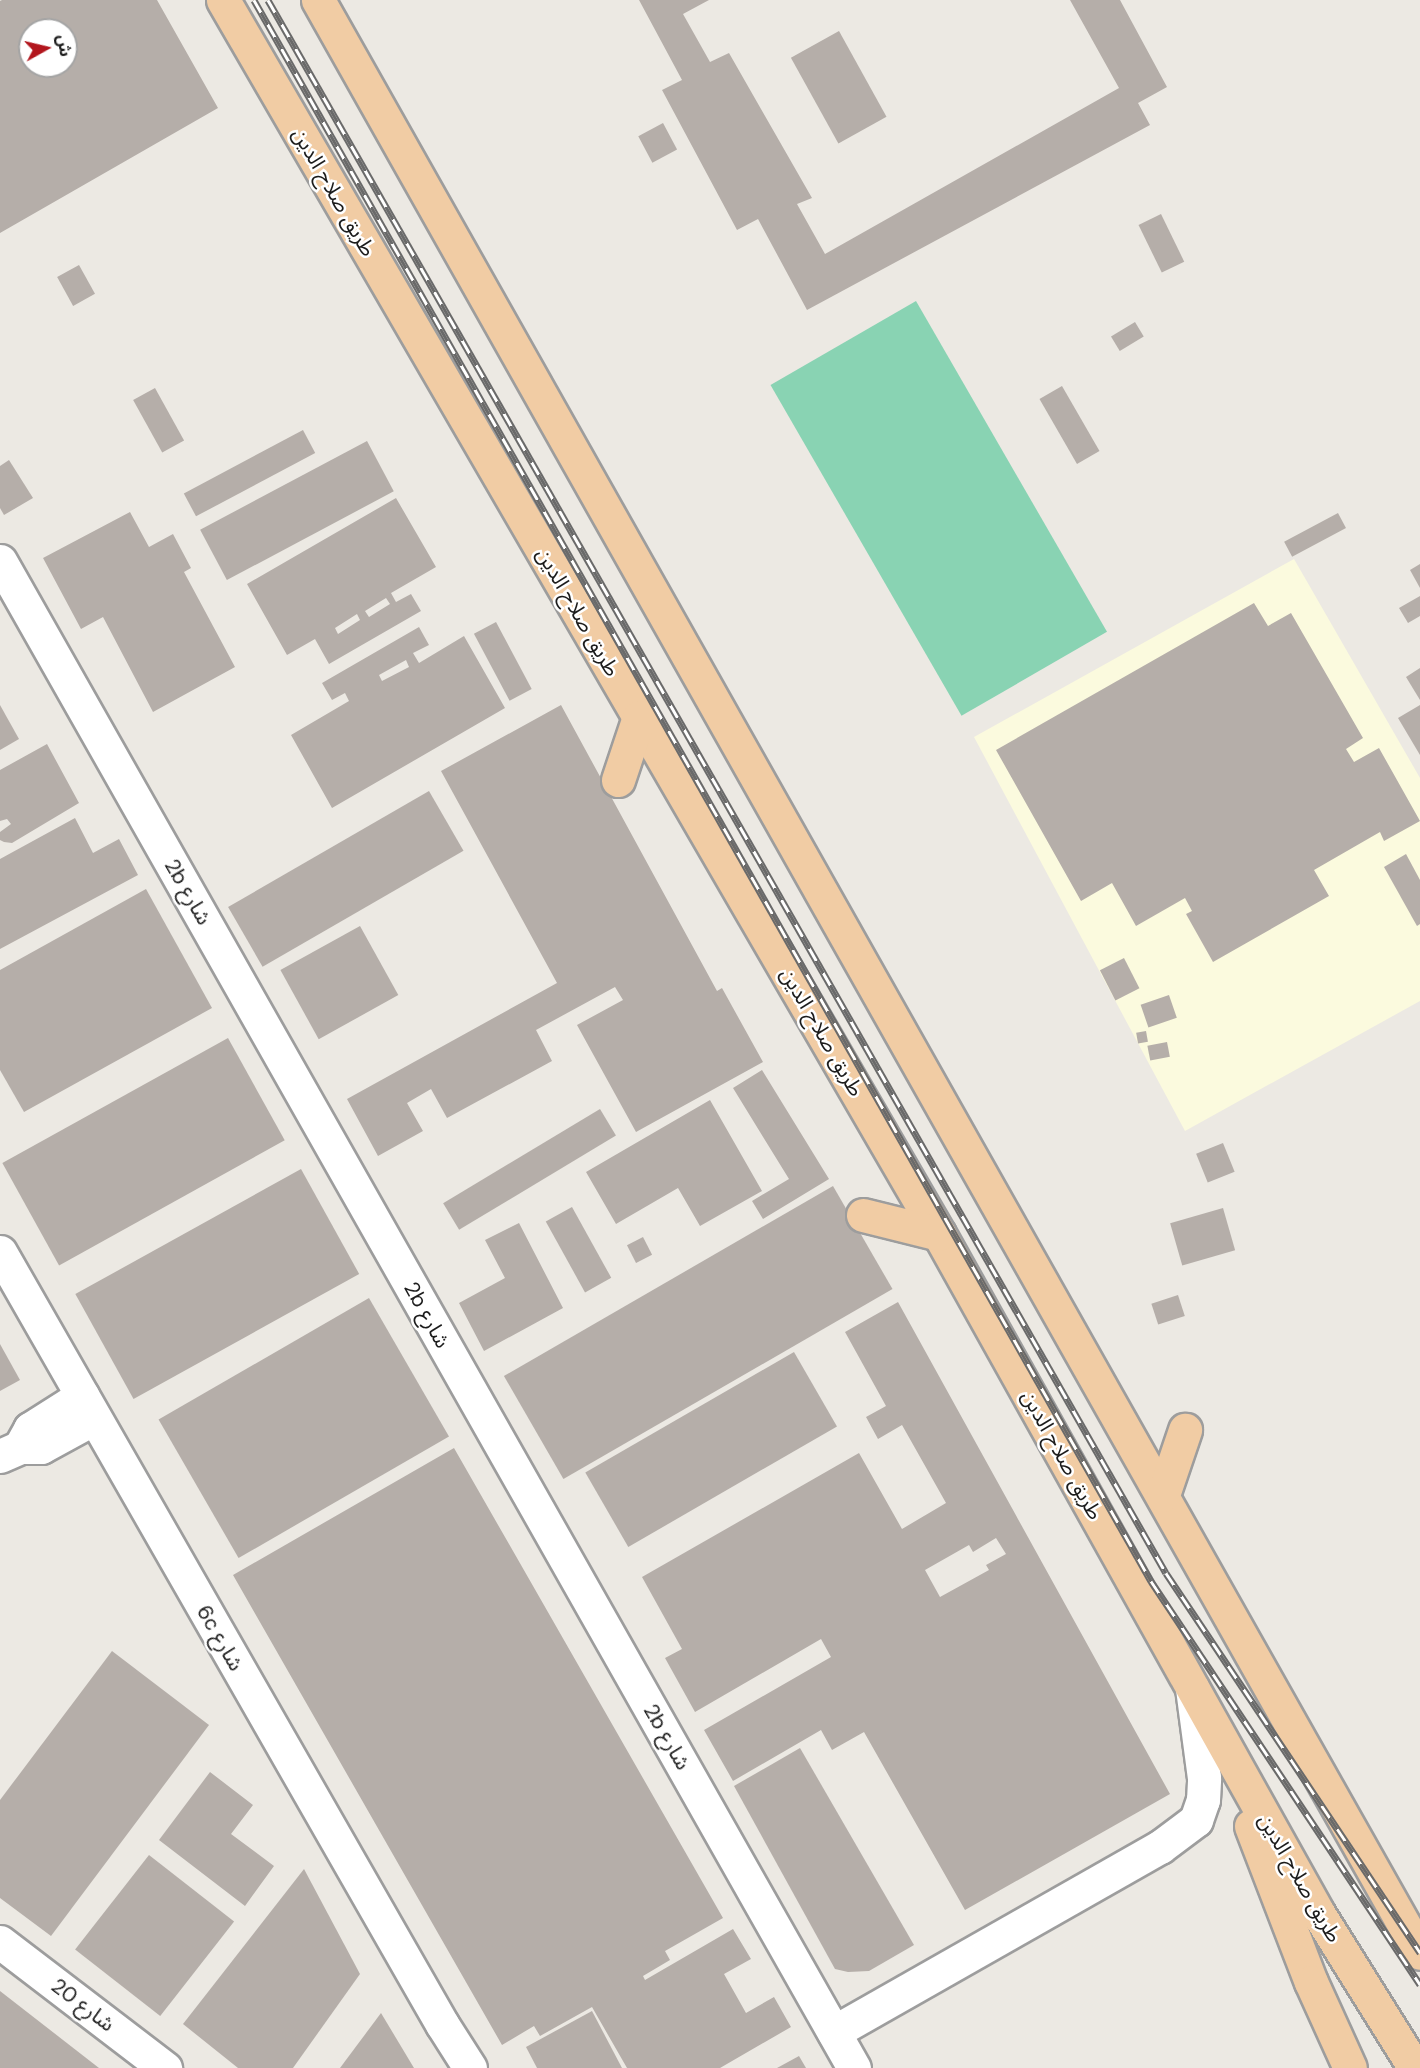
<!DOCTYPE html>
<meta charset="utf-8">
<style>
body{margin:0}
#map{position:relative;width:1420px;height:2068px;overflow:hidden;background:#ece9e3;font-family:"DM Sans","Noto Sans Arabic",sans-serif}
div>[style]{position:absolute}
.education>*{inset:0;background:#fbfade}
.pitch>*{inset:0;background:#89d3b3;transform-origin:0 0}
.building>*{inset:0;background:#b5aea9;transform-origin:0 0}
.roads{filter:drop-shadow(2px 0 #9d9d9d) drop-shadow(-2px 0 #9d9d9d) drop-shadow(0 2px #9d9d9d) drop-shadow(0 -2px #9d9d9d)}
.minor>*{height:33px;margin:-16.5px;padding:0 16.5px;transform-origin:16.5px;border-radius:16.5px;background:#fff}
.major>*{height:33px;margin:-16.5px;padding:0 16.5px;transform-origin:16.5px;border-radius:16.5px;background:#f1cca4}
.rail>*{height:7px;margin-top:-3.5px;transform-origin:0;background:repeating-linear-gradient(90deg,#fff 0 14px,#6a6a6a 0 28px);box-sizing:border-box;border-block:2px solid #6a6a6a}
span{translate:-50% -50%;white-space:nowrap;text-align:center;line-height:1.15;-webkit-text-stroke:5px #fff;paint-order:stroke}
.street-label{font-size:21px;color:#1c1c1c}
.north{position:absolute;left:18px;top:18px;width:60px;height:60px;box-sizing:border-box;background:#fff;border:2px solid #a4a4a4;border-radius:50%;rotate:82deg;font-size:16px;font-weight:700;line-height:24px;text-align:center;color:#1c1c1c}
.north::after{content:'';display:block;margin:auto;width:21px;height:27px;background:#b2161d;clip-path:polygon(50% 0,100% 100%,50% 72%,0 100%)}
</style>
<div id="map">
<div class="education">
<i style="clip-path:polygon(1294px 559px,1420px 778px,1420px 1001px,1185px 1131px,974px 737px)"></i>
</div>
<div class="pitch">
<i style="left:916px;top:301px;width:382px;height:168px;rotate:60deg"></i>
</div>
<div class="building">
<i style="clip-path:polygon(evenodd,2px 0,157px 0,218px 108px,0 233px,0 1px,2px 0,30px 30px,66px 30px,66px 66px,30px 66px,30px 30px)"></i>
<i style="clip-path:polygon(639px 0,709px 0,683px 14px,710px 62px,729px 53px,812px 198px,797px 204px,825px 254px,1119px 88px,1070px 0,1120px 0,1167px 87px,1138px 103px,1150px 125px,807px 310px,758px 219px,737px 230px,662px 90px,682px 80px)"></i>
<i style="left:839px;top:31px;width:98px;height:55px;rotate:61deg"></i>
<i style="left:663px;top:123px;width:30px;height:28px;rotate:62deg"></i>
<i style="left:1161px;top:214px;width:53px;height:25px;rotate:64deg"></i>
<i style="left:79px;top:265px;width:33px;height:25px;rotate:61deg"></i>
<i style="left:1135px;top:322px;width:17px;height:28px;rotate:59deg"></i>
<i style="left:1062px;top:386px;width:75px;height:26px;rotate:60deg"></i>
<i style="left:155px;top:388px;width:60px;height:25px;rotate:61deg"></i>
<i style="left:303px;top:430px;width:26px;height:135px;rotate:62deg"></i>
<i style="left:367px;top:441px;width:57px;height:189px;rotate:62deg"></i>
<i style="clip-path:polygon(9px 460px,33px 498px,4px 515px,0 508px,0 466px)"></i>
<i style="clip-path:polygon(evenodd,396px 498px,436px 567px,391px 593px,396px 602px,411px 594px,421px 611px,329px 664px,315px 639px,287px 655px,247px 584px,396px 498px,386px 598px,390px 604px,369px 617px,365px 611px,386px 598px,396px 498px,357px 614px,360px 620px,338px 634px,335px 628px,357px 614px)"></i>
<i style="clip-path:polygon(130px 512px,149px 547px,173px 534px,191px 568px,184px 572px,235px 667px,153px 712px,103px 617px,81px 629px,43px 558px)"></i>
<i style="left:1338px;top:513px;width:17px;height:61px;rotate:62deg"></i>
<i style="clip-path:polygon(1420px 564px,1420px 588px,1410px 570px)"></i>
<i style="clip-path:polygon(1420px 596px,1420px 616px,1408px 623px,1399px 608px)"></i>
<i style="clip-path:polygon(1254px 603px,1268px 626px,1291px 613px,1363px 738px,1346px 749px,1354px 762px,1379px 748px,1420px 821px,1384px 841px,1380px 832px,1314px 870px,1329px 896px,1213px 962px,1186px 914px,1192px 911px,1185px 898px,1136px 926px,1112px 883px,1081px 901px,996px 750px)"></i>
<i style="left:496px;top:622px;width:76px;height:25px;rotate:62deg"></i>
<i style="clip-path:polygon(evenodd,419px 627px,429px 645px,413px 653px,419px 663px,464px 636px,505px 708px,332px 808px,291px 735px,349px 701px,345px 693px,332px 700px,322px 683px,419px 627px,406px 660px,409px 667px,382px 681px,379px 675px,406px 660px)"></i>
<i style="clip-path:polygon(1420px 668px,1420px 700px,1406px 677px)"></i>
<i style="clip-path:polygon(0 705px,19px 739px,0 750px)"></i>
<i style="clip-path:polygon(561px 705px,717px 991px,722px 988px,763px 1062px,636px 1132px,577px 1025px,623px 1000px,615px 987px,536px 1030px,552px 1061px,447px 1118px,431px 1089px,407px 1103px,423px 1131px,378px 1156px,347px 1099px,557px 983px,441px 771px)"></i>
<i style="clip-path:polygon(1420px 705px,1420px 755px,1398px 718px)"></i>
<i style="clip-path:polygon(47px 744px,79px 803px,12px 843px,4px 842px,0 840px,0 832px,11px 824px,7px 819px,0 821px,0 770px)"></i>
<i style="left:429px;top:791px;width:69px;height:232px;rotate:60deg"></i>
<i style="clip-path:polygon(75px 818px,93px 853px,119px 839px,138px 875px,0 949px,0 859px)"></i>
<i style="clip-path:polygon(1406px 854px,1420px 880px,1420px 924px,1417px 926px,1384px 867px)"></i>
<i style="clip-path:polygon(146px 889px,212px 1008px,24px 1112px,0 1070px,0 970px)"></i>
<i style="left:360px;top:926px;width:79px;height:91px;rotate:61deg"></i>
<i style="left:1124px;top:958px;width:34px;height:27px;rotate:63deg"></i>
<i style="left:1169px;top:995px;width:24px;height:30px;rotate:71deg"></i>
<i style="left:1146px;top:1031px;width:11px;height:10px;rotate:80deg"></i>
<i style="left:228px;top:1038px;width:117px;height:258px;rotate:61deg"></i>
<i style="left:1167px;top:1042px;width:15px;height:20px;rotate:79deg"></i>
<i style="clip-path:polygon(762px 1070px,829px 1179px,763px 1219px,752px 1201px,789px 1179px,733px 1088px)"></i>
<i style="clip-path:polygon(710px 1100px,762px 1191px,700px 1226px,678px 1188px,616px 1224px,586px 1172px)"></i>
<i style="left:600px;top:1109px;width:31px;height:183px;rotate:59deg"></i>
<i style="left:1223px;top:1143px;width:31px;height:29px;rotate:68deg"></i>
<i style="left:301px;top:1169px;width:120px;height:258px;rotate:61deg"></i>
<i style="left:833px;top:1186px;width:119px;height:380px;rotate:60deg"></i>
<i style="left:572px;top:1207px;width:81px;height:30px;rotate:61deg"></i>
<i style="left:1223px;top:1208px;width:44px;height:55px;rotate:74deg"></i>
<i style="clip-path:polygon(519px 1223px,563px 1308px,484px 1351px,459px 1303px,505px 1278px,485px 1240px)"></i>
<i style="left:643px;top:1237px;width:20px;height:18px;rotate:63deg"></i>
<i style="left:1178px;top:1295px;width:22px;height:28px;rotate:72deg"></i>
<i style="left:369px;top:1298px;width:160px;height:243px;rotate:60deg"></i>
<i style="clip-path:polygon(evenodd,898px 1302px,1170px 1794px,965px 1910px,864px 1732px,832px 1750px,821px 1730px,733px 1781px,704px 1730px,831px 1657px,821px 1639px,695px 1712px,665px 1658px,682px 1649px,642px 1577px,859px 1453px,902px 1529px,946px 1503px,902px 1425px,878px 1439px,866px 1417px,886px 1406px,845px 1332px,898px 1302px,996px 1538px,1006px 1554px,986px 1565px,989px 1570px,940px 1597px,925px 1570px,969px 1545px,973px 1552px,996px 1538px)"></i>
<i style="clip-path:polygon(0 1344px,20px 1380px,0 1391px)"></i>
<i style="left:794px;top:1352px;width:86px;height:241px;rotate:60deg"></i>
<i style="clip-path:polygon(454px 1448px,723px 1918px,665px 1951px,670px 1960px,643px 1976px,645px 1980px,733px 1929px,751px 1959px,724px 1974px,746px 2013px,774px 1997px,791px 2027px,720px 2068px,627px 2068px,592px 2007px,540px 2036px,534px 2026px,502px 2045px,233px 1575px)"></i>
<i style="clip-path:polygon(112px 1651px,209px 1725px,51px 1936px,0 1898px,0 1800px)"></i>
<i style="clip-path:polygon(800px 1748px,914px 1945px,869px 1971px,848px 1972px,835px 1969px,734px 1786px)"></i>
<i style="clip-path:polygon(210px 1772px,253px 1805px,231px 1834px,274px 1866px,245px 1906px,159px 1840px)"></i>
<i style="left:149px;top:1855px;width:108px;height:120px;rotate:38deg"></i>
<i style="clip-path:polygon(304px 1869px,360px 1974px,293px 2068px,238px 2068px,183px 2024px)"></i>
<i style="clip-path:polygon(0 1991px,99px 2068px,0 2068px)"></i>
<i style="clip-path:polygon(592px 2011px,622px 2068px,537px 2068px,526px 2047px)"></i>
<i style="clip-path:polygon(381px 2013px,414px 2068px,340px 2068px)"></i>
<i style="clip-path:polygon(799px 2056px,806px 2068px,777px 2068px)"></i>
</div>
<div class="roads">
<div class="minor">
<i style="left:0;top:561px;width:1732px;rotate:60.46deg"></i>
<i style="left:0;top:1252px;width:890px;rotate:60.21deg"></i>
<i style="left:442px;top:2024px;width:52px;rotate:57.5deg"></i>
<i style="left:20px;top:1447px;width:21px;rotate:-61deg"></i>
<i style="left:30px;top:1429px;width:62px;rotate:-32.4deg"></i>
<i style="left:0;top:1456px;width:22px;rotate:-24deg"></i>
<i style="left:20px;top:1447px;width:21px"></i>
<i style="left:41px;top:1447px;width:60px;rotate:-28.7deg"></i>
<i style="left:0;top:1942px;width:208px;rotate:37.4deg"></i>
<i style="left:834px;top:2032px;width:375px;rotate:-29.6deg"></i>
<i style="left:1160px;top:1847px;width:45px;rotate:-36.9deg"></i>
<i style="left:1196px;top:1820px;width:21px;rotate:-71deg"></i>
<i style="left:1203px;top:1800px;width:22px;rotate:-87deg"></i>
<i style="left:1204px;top:1778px;width:91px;rotate:-97.6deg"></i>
</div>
<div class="major">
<i style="left:223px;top:0;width:1427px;rotate:59.88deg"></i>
<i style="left:939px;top:1234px;width:778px;rotate:60.83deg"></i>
<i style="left:1318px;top:1913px;width:183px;rotate:58deg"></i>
<i style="left:318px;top:0;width:2242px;rotate:60.57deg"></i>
<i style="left:618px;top:780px;width:66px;rotate:-71.6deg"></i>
<i style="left:863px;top:1215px;width:78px;rotate:14deg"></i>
<i style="left:1163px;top:1495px;width:69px;rotate:-71.3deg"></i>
<i style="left:1251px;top:1826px;width:167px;rotate:69deg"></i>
<i style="left:1311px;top:1982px;width:94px;rotate:65.6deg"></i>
</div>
</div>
<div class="rail">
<i style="left:254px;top:0;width:1818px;rotate:60.43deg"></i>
<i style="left:1151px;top:1581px;width:485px;rotate:56.3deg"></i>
<i style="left:268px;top:0;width:1811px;rotate:60.28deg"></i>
<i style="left:1166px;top:1573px;width:457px;rotate:56.2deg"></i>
</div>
<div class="street-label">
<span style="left:334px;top:192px;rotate:60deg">طريق صلاح الدين</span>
<span style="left:578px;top:612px;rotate:60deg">طريق صلاح الدين</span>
<span style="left:188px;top:892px;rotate:60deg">2b شارع</span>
<span style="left:822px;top:1032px;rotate:60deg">طريق صلاح الدين</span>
<span style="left:427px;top:1315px;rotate:61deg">2b شارع</span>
<span style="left:1062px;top:1455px;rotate:61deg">طريق صلاح الدين</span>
<span style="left:220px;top:1638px;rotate:60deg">6c شارع</span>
<span style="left:667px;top:1737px;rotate:60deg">2b شارع</span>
<span style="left:1300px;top:1878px;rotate:60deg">طريق صلاح الدين</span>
<span style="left:83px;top:2005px;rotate:37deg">شارع 20</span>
</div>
<div class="north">ش</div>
</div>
